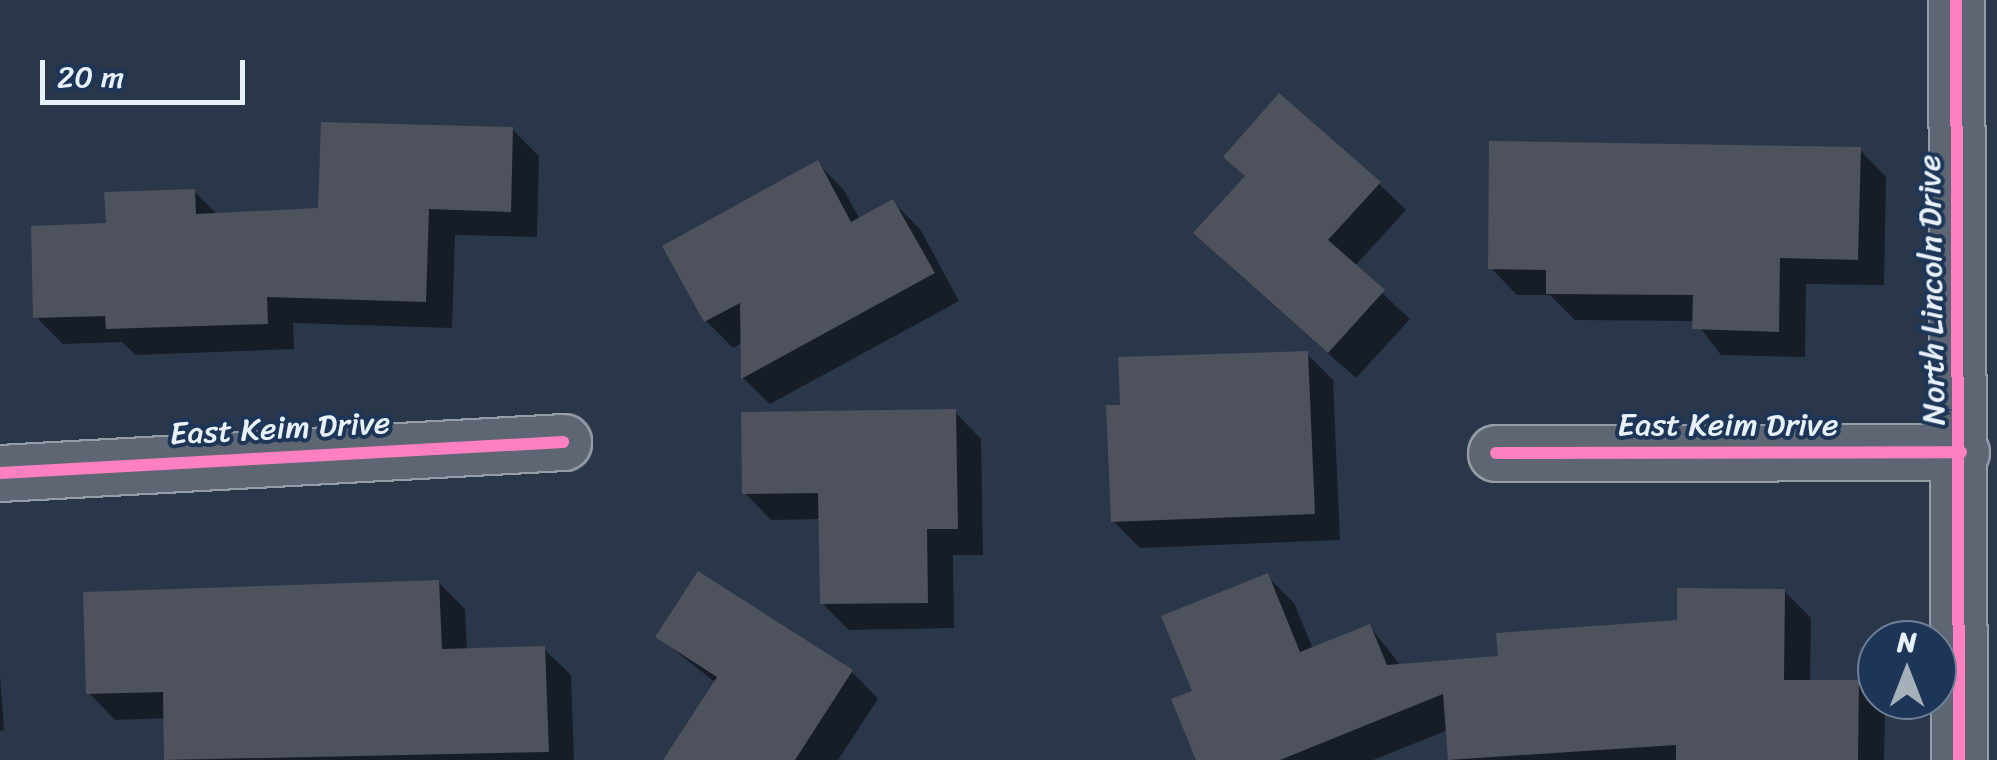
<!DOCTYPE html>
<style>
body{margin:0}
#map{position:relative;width:1997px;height:760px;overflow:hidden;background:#2a374a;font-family:Sriracha,sans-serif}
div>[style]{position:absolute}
.shadow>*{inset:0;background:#0007}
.building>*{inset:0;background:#4d525d}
.roads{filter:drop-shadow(2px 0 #959da7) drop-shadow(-2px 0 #959da7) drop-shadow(0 2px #959da7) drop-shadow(0 -2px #959da7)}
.minor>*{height:55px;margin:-27.5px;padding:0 27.5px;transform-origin:27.5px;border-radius:27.5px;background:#5d6672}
.cycleway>*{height:12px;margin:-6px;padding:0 6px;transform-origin:6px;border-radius:6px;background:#ff80c0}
span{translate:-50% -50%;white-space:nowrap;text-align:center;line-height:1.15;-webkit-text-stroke:8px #1d3557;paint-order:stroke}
.street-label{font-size:32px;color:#e8f1f8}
.north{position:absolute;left:1857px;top:620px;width:100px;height:100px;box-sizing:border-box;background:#1d3557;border:2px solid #6e8097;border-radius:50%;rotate:0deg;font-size:28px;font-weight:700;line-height:40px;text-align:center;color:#e8f1f8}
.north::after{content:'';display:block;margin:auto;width:35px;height:45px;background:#a6b0bb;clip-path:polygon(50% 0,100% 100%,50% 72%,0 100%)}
.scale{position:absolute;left:40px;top:60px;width:205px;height:45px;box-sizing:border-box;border:5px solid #e8f1f8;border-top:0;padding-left:12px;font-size:30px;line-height:35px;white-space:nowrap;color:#e8f1f8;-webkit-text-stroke:8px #1d3557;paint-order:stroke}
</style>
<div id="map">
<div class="shadow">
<i style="clip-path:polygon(512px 129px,539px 156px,537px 237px,455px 235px,452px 328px,293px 323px,294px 349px,136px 355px,122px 342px,63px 344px,36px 317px,109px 225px,194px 191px,218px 215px,321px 210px)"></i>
<i style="clip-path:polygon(1860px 150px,1886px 177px,1884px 285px,1806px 284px,1805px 357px,1721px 355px,1695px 321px,1575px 320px,1550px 295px,1517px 295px,1491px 268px)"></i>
<i style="clip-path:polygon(817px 163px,844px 190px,860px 220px,893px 202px,920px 229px,959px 301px,770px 404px,743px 378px,743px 342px,733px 348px,706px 321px)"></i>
<i style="clip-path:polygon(1247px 177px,1379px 184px,1406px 210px,1354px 267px,1410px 319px,1356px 378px,1223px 260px)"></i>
<i style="clip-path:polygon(1307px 354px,1333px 380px,1340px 540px,1140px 548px,1113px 521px,1123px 407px)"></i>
<i style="clip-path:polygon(955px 412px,981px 439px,983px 555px,953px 555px,954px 628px,849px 630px,822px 603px,821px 519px,771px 520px,745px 493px)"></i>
<i style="clip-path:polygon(1267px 576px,1294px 603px,1313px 649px,1370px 627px,1402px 667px,1500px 659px,1679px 623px,1784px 591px,1811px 618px,1810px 683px,1858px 683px,1885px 710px,1884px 760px,1451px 760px,1448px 730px,1373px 760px,1199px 760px,1196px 692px)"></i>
<i style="clip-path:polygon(438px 582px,465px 609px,467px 651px,544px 649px,571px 675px,574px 760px,167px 760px,166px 718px,115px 720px,89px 693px)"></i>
<i style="clip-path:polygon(658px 637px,852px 672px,878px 699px,838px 760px,694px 760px,716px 683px)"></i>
<i style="clip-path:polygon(0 675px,4px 730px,0 731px)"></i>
</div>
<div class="building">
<i style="clip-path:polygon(1279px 93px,1381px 182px,1328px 240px,1385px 290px,1328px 353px,1193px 233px,1245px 176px,1223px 157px)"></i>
<i style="clip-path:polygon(321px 122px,513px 127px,511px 212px,429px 209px,426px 302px,267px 297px,268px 324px,106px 329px,105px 316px,33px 318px,31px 226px,106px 223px,104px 192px,195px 189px,196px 214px,318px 208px)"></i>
<i style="clip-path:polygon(1489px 141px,1861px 147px,1858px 260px,1780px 258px,1779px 332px,1692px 329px,1693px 295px,1546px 294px,1546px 270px,1488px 269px)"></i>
<i style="clip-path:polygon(818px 160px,851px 222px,893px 199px,935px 273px,741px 379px,740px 303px,704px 322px,662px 246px)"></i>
<i style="clip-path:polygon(1308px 351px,1315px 514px,1111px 522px,1106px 405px,1120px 405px,1118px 357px)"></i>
<i style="clip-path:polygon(956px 409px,958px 529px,927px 529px,928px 603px,820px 604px,818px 493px,742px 494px,741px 412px)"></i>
<i style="clip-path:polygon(698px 571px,853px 670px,795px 760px,663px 760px,717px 677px,655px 637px)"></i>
<i style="clip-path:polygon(1268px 573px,1300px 652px,1370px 624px,1387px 665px,1498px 656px,1496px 633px,1677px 620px,1677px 588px,1785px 589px,1784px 680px,1859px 680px,1858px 760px,1676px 760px,1676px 745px,1448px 760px,1443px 694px,1280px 760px,1196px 760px,1171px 699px,1192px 691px,1161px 616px)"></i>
<i style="clip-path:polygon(439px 580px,442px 649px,545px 646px,549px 752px,164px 760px,163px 692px,86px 694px,83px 592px)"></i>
</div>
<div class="roads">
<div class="minor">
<i style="left:1956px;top:0;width:760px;rotate:89.77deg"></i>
<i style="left:1496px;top:453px;width:465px;rotate:-0.1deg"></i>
<i style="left:0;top:473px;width:564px;rotate:-3.15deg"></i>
</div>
</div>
<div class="cycleway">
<i style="left:1956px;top:0;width:760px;rotate:89.77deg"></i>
<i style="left:1496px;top:453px;width:465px;rotate:-0.1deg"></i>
<i style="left:0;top:473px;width:564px;rotate:-3.15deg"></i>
</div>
<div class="street-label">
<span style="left:1932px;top:290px;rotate:-91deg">North Lincoln Drive</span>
<span style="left:1728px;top:425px">East Keim Drive</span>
<span style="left:280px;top:429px;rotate:-3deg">East Keim Drive</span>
</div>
<div class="north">N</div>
<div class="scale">20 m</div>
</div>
